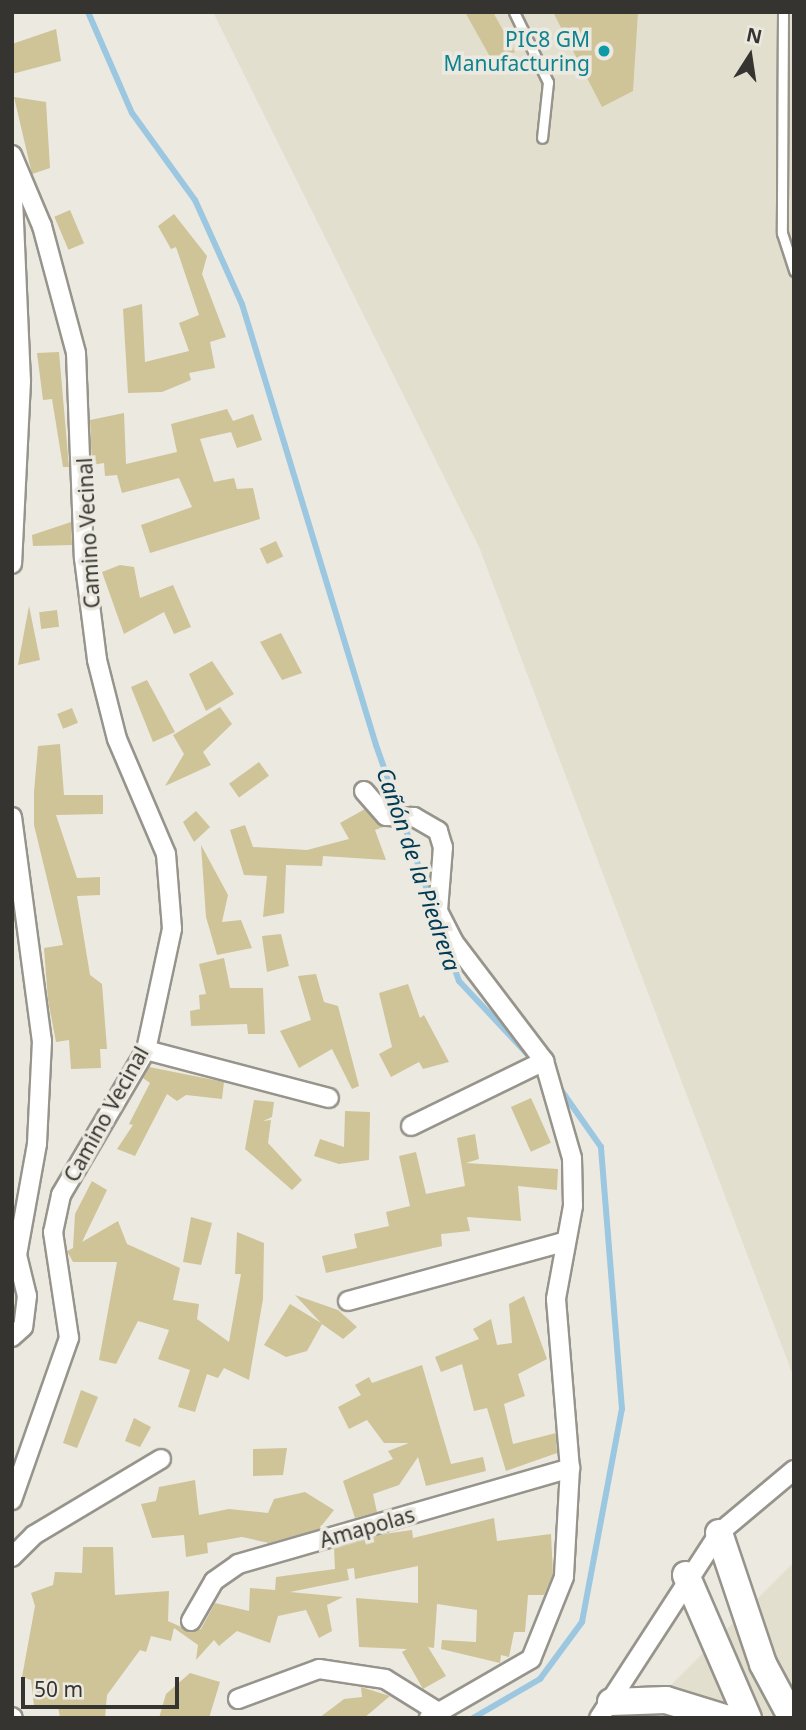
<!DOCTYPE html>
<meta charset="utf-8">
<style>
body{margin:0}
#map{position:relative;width:806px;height:1730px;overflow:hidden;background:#ece9e0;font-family:"Noto Sans",sans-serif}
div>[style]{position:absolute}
.built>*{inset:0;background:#e3dfcf}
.stream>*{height:6px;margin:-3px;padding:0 3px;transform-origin:3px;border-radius:3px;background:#9cc7e1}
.building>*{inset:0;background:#cfc398;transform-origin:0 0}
.roads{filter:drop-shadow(2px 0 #97948c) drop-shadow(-2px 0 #97948c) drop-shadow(0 2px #97948c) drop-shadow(0 -2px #97948c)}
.service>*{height:9px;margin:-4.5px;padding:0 4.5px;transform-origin:4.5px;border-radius:4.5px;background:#fff}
.minor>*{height:18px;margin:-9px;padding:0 9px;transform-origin:9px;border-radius:9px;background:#fff}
.secondary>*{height:26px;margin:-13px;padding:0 13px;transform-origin:13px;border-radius:13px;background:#fff}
.dots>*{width:19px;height:19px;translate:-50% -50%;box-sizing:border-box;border:4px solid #ece9e0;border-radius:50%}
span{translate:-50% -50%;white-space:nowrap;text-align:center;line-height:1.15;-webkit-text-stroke:7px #ece9e0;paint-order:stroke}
.culture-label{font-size:21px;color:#0d838f}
.right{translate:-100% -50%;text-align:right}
.street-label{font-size:21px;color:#353430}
.water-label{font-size:23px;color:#003b55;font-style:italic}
.frame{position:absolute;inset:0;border:14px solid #353430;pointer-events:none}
.north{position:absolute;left:715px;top:21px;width:70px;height:70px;-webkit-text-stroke:5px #ece9e0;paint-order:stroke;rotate:12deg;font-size:19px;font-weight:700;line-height:28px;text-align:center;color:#353430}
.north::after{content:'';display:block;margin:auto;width:24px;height:32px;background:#353430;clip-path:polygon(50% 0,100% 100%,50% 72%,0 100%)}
.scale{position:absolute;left:21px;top:1677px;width:158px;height:32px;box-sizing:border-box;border:4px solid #353430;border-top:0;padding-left:9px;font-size:21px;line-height:24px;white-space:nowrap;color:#353430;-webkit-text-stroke:5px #ece9e0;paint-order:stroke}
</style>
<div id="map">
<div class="built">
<i style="clip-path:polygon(213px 12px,794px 12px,794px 1378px,479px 547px)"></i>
<i style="clip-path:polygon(794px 1562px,794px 1718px,638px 1718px)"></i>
</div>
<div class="stream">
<i style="left:88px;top:12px;width:110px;rotate:66.5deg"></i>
<i style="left:132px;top:113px;width:107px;rotate:54.1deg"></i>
<i style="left:195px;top:200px;width:114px;rotate:65.7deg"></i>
<i style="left:242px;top:304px;width:461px;rotate:73.1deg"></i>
<i style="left:376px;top:745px;width:172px;rotate:70.6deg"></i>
<i style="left:444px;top:940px;width:44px;rotate:69.9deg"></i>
<i style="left:459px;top:981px;width:107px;rotate:46.9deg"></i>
<i style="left:473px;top:1718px;width:78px;rotate:-30.2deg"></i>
<i style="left:540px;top:1679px;width:71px;rotate:-53.6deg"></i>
<i style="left:582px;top:1622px;width:217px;rotate:-79.4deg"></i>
<i style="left:622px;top:1409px;width:263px;rotate:-94.6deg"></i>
<i style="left:601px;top:1147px;width:73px;rotate:-125deg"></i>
</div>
<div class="building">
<i style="clip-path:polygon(465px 12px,493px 12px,515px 52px,494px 64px)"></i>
<i style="clip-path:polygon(553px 12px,638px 12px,633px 91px,602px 107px)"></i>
<i style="clip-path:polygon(56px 29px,61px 61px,12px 74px,12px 44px)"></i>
<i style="clip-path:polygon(14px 97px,46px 102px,50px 168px,32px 174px)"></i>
<i style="left:70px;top:210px;width:36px;height:17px;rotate:67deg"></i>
<i style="clip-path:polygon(174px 214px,207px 256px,202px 274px,226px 337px,210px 342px,215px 368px,189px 373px,191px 380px,162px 392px,128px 393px,123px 309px,142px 304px,145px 362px,189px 351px,179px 323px,199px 315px,176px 247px,171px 249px,158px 226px)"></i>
<i style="clip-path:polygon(59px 352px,69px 467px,63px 467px,52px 399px,43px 400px,37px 353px)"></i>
<i style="clip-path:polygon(227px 409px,233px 421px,253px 414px,262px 440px,237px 448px,231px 432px,200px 439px,214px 482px,234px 478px,237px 489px,253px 488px,260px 519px,150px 553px,141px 525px,192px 507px,179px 478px,122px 493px,117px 475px,105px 476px,104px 463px,92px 465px,90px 420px,124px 413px,126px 464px,177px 452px,171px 424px)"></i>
<i style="clip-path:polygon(71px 522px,72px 545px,33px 546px,32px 535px)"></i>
<i style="left:276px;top:541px;width:17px;height:18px;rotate:65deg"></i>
<i style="clip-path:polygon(120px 565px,134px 567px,140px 598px,173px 585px,191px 627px,174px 634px,164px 612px,124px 634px,102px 572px)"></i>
<i style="clip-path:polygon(29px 606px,40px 660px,18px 665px)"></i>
<i style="left:57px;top:610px;width:17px;height:18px;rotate:83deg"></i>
<i style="clip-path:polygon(281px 633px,302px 673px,282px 680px,260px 642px)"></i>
<i style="clip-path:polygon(212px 661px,234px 694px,206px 711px,189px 674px)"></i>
<i style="clip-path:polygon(147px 680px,175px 732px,153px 742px,131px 687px)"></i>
<i style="clip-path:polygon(220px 707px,232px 724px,203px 752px,211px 765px,165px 786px,184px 754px,173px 735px)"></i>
<i style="left:72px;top:708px;width:16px;height:16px;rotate:68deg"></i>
<i style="clip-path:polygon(60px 744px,64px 795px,103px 795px,103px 814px,56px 815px,77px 878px,100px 877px,100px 895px,77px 896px,90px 975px,102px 984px,107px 1049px,100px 1049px,101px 1068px,71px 1069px,69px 1040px,56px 1042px,48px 1000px,44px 948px,63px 945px,34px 825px,34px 792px,38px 746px)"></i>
<i style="left:259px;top:762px;width:17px;height:37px;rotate:54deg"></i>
<i style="clip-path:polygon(365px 809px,383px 827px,375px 830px,386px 860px,323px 856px,322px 866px,286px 865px,284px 913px,263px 917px,267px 876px,244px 875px,230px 830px,245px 825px,253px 847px,307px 850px,349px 839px,340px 823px)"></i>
<i style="clip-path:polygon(196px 811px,210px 827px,194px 842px,183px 822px)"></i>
<i style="clip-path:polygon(201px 845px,228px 895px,222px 922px,241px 920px,252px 948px,217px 955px,206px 917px)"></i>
<i style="clip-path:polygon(281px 934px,289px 966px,267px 972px,262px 936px)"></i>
<i style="clip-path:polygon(224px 958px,230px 988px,263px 988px,265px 1034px,248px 1034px,247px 1024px,191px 1026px,190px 1011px,200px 1009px,199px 995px,206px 994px,199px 964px)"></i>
<i style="clip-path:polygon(316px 974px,324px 1002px,338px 1006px,359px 1086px,352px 1089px,332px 1049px,299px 1068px,280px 1031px,311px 1020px,298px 976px)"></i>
<i style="clip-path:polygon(408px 984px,420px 1018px,424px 1015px,449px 1062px,423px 1069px,419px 1062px,391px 1077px,379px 1054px,392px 1047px,379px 993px)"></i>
<i style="clip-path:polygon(149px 1067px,224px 1082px,222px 1099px,186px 1095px,177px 1101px,167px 1094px,135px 1156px,117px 1149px,133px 1125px,129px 1124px,150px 1083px,143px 1078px)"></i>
<i style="left:531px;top:1098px;width:49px;height:22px;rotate:66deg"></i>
<i style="clip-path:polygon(254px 1100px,274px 1102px,272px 1117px,263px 1121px,271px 1120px,268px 1143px,302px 1180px,292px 1190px,245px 1149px)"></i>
<i style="clip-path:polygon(345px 1111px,370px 1112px,369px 1160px,339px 1164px,314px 1156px,320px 1139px,344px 1147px)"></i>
<i style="clip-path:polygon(475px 1134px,479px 1159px,466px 1163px,558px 1169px,557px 1190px,518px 1186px,521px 1221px,467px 1217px,470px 1231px,441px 1234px,442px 1246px,326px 1273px,322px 1256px,357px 1248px,354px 1234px,389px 1226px,386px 1212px,410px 1206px,399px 1156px,416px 1152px,426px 1194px,465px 1186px,457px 1138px)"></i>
<i style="clip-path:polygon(92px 1181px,107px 1190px,82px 1242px,118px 1221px,127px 1244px,180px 1268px,173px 1300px,199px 1304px,197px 1319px,229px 1342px,241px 1274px,235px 1274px,237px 1232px,264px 1243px,263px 1299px,249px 1380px,224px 1368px,218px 1378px,207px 1374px,195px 1412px,178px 1407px,190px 1370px,158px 1359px,169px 1330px,138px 1321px,116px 1364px,99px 1360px,117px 1262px,73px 1262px,67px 1251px,73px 1248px,75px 1214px)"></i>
<i style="clip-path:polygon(191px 1217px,212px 1223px,201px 1265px,183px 1262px)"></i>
<i style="clip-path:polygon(295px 1295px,338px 1310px,357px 1327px,343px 1339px,322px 1324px,307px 1351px,286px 1357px,264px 1345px,290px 1304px,321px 1323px)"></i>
<i style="clip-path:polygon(524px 1296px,547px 1359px,518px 1374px,525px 1396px,504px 1404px,513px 1444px,556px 1433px,557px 1453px,506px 1471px,487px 1408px,474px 1411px,462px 1364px,441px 1372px,435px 1357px,479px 1339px,473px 1329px,491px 1319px,497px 1345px,512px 1343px,509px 1304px)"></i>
<i style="clip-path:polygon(422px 1365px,451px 1464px,483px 1457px,486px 1471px,426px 1486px,418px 1457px,399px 1485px,373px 1494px,377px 1512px,355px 1518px,343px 1481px,393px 1459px,388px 1451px,409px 1443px,384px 1443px,367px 1420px,349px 1429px,338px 1407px,361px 1395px,355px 1385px,369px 1377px,372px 1383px)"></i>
<i style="clip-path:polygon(81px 1390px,98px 1397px,77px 1448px,63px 1443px)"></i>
<i style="clip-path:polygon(134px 1418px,151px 1427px,140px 1447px,125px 1441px)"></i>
<i style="clip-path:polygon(287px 1448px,283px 1475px,253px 1476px,253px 1449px)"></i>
<i style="clip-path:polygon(195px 1480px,199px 1515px,229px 1509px,268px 1513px,274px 1499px,305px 1492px,334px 1510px,319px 1529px,269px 1543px,242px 1537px,207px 1543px,208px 1553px,186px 1557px,184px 1535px,152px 1538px,141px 1504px,156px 1501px,159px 1487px)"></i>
<i style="clip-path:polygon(494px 1518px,497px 1541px,551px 1534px,553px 1574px,544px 1595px,528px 1595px,525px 1632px,514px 1632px,509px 1657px,501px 1655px,500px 1663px,441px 1649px,442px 1640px,476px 1642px,477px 1610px,437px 1604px,434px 1648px,428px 1647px,446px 1676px,423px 1689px,402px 1652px,407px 1649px,359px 1647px,356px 1598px,418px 1603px,418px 1566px,355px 1579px,354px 1568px,347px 1569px,349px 1580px,290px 1592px,343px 1597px,327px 1605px,332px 1631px,319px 1638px,306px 1610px,278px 1616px,270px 1643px,237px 1631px,219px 1646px,214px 1640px,196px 1660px,198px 1645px,174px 1628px,171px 1641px,151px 1636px,146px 1652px,140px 1650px,107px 1695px,105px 1718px,60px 1718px,58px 1706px,34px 1706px,31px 1680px,22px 1677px,35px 1606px,31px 1593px,53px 1585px,55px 1572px,82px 1573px,83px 1547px,113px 1547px,115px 1595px,169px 1591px,168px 1621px,192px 1632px,201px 1629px,215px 1603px,249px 1611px,250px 1588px,275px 1590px,276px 1577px,335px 1569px,334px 1548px,384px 1534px,412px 1530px,413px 1538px)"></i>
<i style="clip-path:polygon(190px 1673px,220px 1682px,209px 1718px,159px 1718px,166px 1694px)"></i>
<i style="clip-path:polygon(361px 1687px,390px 1696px,364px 1718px,319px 1718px,344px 1699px,362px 1697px)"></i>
</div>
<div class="roads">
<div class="service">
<i style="left:514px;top:12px;width:78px;rotate:64.1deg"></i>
<i style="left:548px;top:82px;width:56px;rotate:96.1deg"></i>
<i style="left:783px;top:12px;width:221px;rotate:90.3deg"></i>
<i style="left:782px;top:233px;width:40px;rotate:72deg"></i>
</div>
<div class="minor">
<i style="left:12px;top:155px;width:77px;rotate:67.1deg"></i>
<i style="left:42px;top:226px;width:131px;rotate:75deg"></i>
<i style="left:76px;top:353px;width:205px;rotate:87.8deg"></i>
<i style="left:84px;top:558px;width:103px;rotate:82.7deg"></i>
<i style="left:97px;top:660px;width:81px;rotate:75.8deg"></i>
<i style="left:117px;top:739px;width:125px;rotate:66.9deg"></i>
<i style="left:166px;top:854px;width:75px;rotate:85.4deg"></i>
<i style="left:172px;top:929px;width:124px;rotate:102.1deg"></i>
<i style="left:146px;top:1050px;width:168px;rotate:120.4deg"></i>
<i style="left:61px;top:1195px;width:38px;rotate:102deg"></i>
<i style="left:53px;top:1232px;width:107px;rotate:81.4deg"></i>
<i style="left:69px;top:1338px;width:172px;rotate:109.4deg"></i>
<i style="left:12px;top:176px;width:205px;rotate:87.5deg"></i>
<i style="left:21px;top:381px;width:183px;rotate:92.8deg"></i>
<i style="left:364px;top:791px;width:33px;rotate:49deg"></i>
<i style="left:386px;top:816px;width:28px;rotate:2deg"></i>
<i style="left:414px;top:817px;width:28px;rotate:30deg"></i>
<i style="left:438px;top:831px;width:17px;rotate:73deg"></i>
<i style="left:443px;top:847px;width:64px;rotate:94.5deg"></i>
<i style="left:438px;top:911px;width:34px;rotate:63deg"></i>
<i style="left:453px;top:941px;width:151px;rotate:52.8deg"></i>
<i style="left:544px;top:1061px;width:101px;rotate:73.9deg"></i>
<i style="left:572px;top:1158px;width:48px;rotate:88.8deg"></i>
<i style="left:573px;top:1206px;width:95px;rotate:100.4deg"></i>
<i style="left:556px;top:1299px;width:170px;rotate:85.3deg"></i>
<i style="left:570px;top:1468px;width:109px;rotate:93.2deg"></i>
<i style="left:564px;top:1577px;width:88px;rotate:111.9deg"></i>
<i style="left:531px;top:1659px;width:118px;rotate:150deg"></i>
<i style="left:12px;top:817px;width:226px;rotate:82.4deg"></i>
<i style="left:42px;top:1041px;width:103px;rotate:92.8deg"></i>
<i style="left:37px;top:1144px;width:113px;rotate:100.2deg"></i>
<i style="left:17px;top:1255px;width:42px;rotate:76.3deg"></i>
<i style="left:27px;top:1296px;width:31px;rotate:97deg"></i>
<i style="left:23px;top:1327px;width:15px;rotate:138deg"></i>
<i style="left:146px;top:1050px;width:189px;rotate:14.7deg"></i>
<i style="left:411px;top:1126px;width:148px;rotate:-26deg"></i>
<i style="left:348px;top:1301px;width:223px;rotate:-15.3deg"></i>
<i style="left:12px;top:1557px;width:31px;rotate:-45deg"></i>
<i style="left:34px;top:1535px;width:148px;rotate:-30.9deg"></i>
<i style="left:191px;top:1621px;width:46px;rotate:-60.1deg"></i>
<i style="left:214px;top:1581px;width:29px;rotate:-35deg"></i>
<i style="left:238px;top:1564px;width:346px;rotate:-16.1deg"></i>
<i style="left:238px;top:1699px;width:86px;rotate:-20.3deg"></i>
<i style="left:319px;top:1669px;width:67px;rotate:8.6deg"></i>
<i style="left:385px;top:1679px;width:62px;rotate:31.9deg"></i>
<i style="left:12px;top:1717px;width:1px;rotate:45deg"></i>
<i style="left:599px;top:1718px;width:221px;rotate:-57deg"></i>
<i style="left:719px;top:1533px;width:98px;rotate:-40deg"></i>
</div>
<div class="secondary">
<i style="left:719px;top:1533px;width:138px;rotate:71.4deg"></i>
<i style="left:763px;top:1664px;width:61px;rotate:61.8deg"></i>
<i style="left:686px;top:1575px;width:156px;rotate:66.6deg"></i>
<i style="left:611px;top:1702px;width:55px;rotate:-2.1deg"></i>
<i style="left:666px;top:1700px;width:62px;rotate:17deg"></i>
</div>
</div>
<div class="dots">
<i style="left:604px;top:51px;background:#0f9aa8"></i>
</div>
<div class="culture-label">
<span class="right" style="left:590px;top:51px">PIC8 GM<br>Manufacturing</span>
</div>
<div class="street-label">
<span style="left:88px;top:533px;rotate:-93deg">Camino Vecinal</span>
<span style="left:106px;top:1114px;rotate:-61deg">Camino Vecinal</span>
<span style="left:367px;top:1527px;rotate:-16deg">Amapolas</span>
</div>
<div class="water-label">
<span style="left:419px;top:869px;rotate:71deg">Cañón de la Piedrera</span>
</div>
<div class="frame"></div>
<div class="north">N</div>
<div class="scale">50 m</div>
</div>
